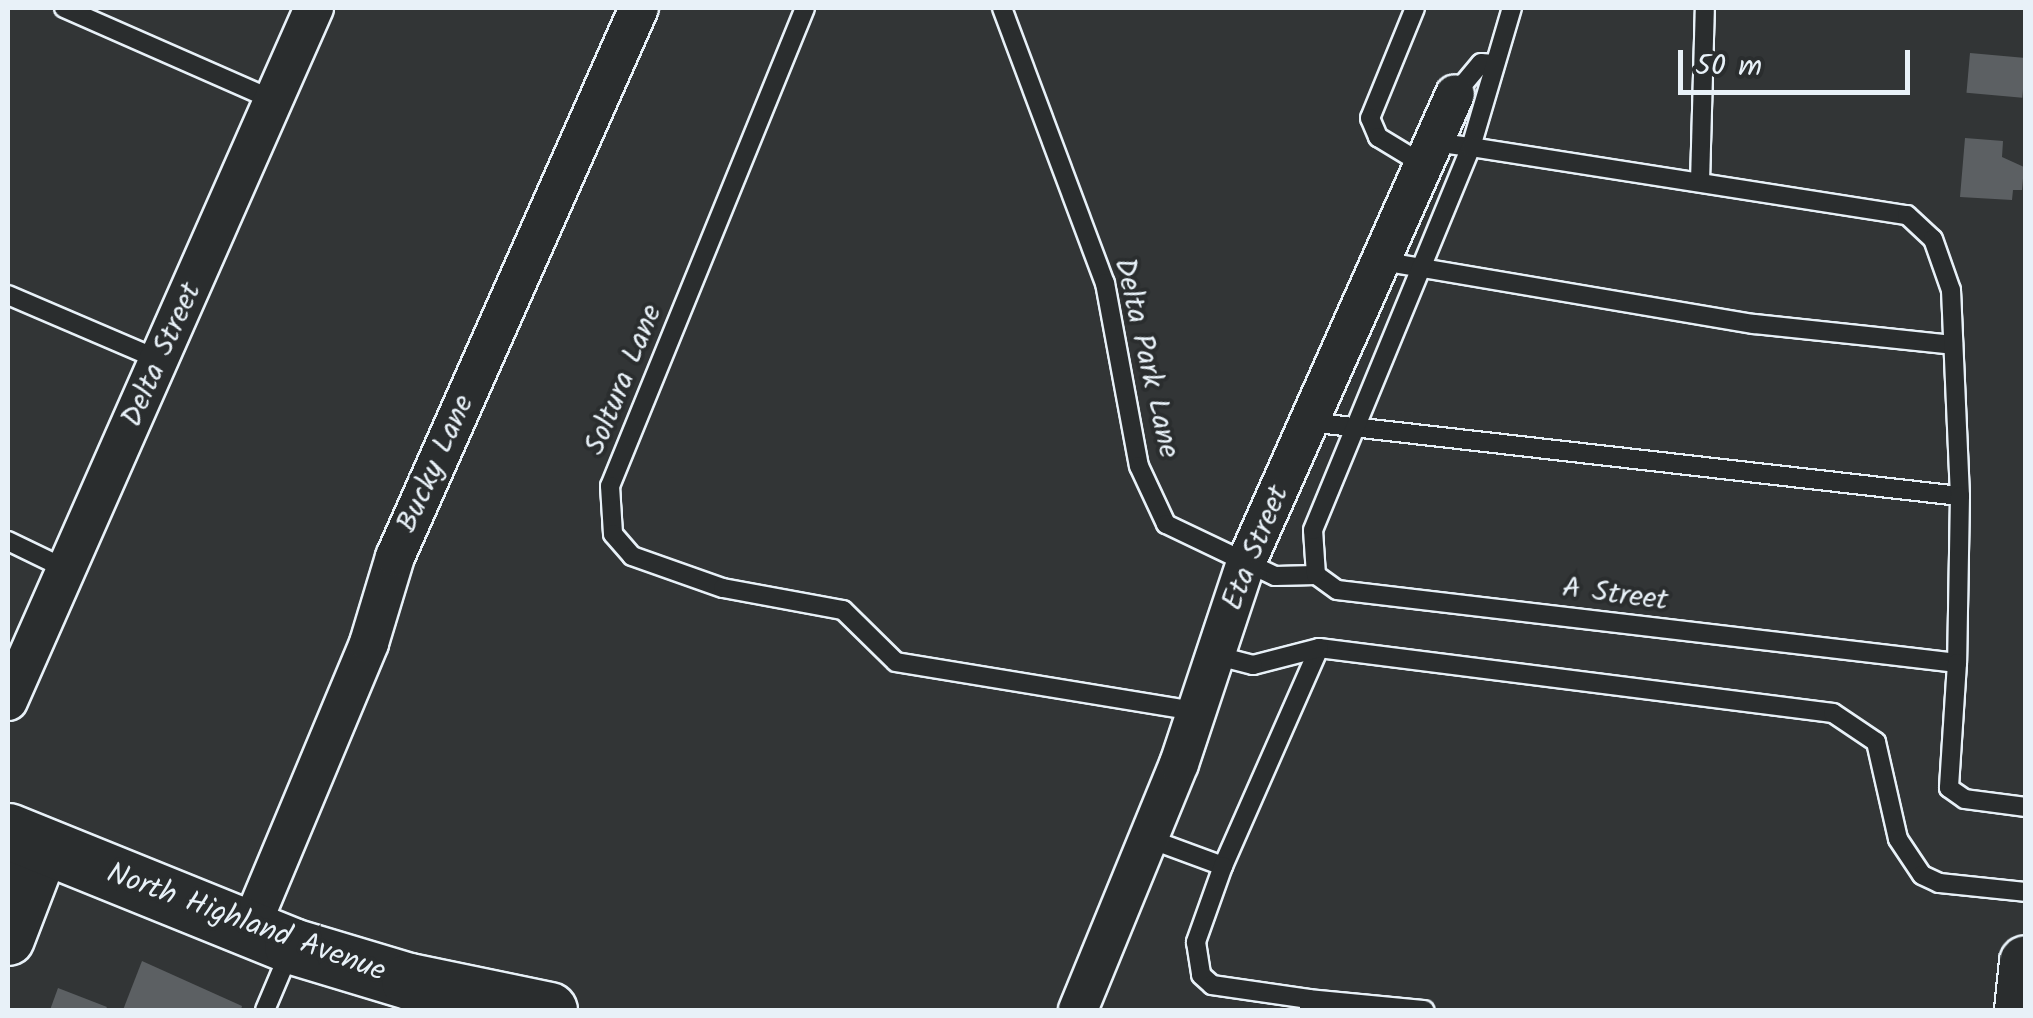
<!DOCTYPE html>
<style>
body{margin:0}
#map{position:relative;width:2033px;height:1018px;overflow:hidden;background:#323536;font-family:Kalam,sans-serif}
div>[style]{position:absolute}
.building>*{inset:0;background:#5c6063;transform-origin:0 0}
.roads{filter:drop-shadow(2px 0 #e8f1f8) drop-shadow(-2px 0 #e8f1f8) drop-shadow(0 2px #e8f1f8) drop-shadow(0 -2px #e8f1f8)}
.lane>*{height:18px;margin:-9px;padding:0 9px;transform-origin:9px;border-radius:9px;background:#2a2d2e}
.street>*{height:38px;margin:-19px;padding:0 19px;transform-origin:19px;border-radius:19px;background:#2a2d2e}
.secondary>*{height:52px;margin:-26px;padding:0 26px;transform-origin:26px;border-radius:26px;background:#2a2d2e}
.primary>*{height:55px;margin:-27.5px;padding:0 27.5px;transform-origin:27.5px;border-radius:27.5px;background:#2a2d2e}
span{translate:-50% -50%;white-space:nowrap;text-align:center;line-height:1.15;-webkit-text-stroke:8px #2a2d2e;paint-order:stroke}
.street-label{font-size:30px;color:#e8f1f8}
.frame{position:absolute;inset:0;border:10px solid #e8f1f8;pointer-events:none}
.scale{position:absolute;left:1678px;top:50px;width:232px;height:45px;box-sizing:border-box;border:5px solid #e8f1f8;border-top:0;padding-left:12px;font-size:30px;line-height:35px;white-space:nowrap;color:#e8f1f8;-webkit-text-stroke:8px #2a2d2e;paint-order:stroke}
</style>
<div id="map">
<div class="building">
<i style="left:1970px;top:53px;width:56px;height:40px;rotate:5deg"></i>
<i style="clip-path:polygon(1965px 138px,2003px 141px,2002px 157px,2024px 167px,2022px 190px,2013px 190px,2012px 200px,1960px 197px)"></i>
<i style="clip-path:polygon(142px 961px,242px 1006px,241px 1010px,123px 1010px)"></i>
<i style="clip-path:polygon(58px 988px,107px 1007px,105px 1010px,50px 1010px)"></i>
</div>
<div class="roads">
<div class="lane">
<i style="left:64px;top:8px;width:229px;rotate:23.7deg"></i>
<i style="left:805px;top:8px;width:516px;rotate:112.19deg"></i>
<i style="left:610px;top:486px;width:48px;rotate:86.4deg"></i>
<i style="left:613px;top:534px;width:29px;rotate:49deg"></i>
<i style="left:632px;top:556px;width:96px;rotate:19.4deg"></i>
<i style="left:723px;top:588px;width:122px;rotate:10.4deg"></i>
<i style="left:843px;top:610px;width:74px;rotate:44.5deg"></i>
<i style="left:896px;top:662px;width:302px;rotate:9.3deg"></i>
<i style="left:1002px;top:8px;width:294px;rotate:69.5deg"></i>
<i style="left:1105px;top:283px;width:186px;rotate:79.5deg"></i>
<i style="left:1139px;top:466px;width:64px;rotate:65deg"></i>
<i style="left:1166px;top:524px;width:121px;rotate:25.5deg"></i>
<i style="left:1275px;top:576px;width:41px;rotate:-1.4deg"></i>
<i style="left:1415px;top:8px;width:119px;rotate:112.2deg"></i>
<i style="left:1370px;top:118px;width:21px;rotate:67deg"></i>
<i style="left:1378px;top:137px;width:54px;rotate:31.3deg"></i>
<i style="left:1455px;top:94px;width:40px;rotate:-50deg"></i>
<i style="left:1481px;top:63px;width:13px;rotate:4deg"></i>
<i style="left:1434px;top:142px;width:37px;rotate:8deg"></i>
<i style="left:1471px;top:147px;width:145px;rotate:-73.6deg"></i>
<i style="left:1700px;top:182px;width:174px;rotate:-88.4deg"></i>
<i style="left:1381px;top:261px;width:378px;rotate:9.6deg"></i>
<i style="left:1754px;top:324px;width:200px;rotate:6deg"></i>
<i style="left:8px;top:295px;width:165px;rotate:23.2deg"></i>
<i style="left:1309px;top:422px;width:655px;rotate:6.49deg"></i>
<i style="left:8px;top:541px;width:64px;rotate:25.8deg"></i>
<i style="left:1319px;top:648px;width:518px;rotate:7.21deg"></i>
<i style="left:1833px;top:713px;width:52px;rotate:34deg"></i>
<i style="left:1876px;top:742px;width:99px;rotate:77.2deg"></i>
<i style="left:1898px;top:839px;width:43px;rotate:56.3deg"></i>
<i style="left:1922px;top:875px;width:19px;rotate:25deg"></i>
<i style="left:1939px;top:883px;width:87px;rotate:5.9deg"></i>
<i style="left:1957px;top:663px;width:624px;rotate:-173.28deg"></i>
<i style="left:1337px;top:590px;width:26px;rotate:-144deg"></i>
<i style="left:1316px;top:575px;width:45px;rotate:-93.8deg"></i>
<i style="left:1313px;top:530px;width:414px;rotate:-67.6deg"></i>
<i style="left:1471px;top:147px;width:441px;rotate:8.9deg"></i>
<i style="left:1907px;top:215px;width:35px;rotate:43deg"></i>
<i style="left:1933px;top:239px;width:54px;rotate:70.6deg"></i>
<i style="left:1951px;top:290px;width:206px;rotate:87.5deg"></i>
<i style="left:1960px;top:496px;width:167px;rotate:91deg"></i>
<i style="left:1957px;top:663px;width:125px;rotate:93.7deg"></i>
<i style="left:1949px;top:788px;width:19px;rotate:35deg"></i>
<i style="left:1965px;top:799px;width:62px;rotate:7.5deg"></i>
<i style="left:1147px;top:838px;width:81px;rotate:20.2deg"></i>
<i style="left:1223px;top:866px;width:238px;rotate:-66.2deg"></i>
<i style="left:1319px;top:648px;width:68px;rotate:165.6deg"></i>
<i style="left:1253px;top:665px;width:40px;rotate:-165.6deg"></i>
<i style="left:1223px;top:866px;width:81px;rotate:109.6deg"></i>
<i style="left:1196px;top:942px;width:33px;rotate:81deg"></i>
<i style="left:1201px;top:975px;width:15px;rotate:42deg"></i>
<i style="left:1212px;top:985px;width:98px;rotate:8.2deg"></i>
<i style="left:1309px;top:1008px;width:9px;rotate:-90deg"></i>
<i style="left:1309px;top:999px;width:116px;rotate:5.5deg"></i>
<i style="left:265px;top:1010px;width:64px;rotate:-67deg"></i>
</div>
<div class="street">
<i style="left:8px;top:701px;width:758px;rotate:-66.18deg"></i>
<i style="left:250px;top:928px;width:309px;rotate:-67.3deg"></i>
<i style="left:369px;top:643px;width:90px;rotate:-73.2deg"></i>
<i style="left:395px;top:557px;width:601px;rotate:-66.04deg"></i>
<i style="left:1078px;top:1010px;width:266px;rotate:-67.7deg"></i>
<i style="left:1179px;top:764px;width:212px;rotate:-71.6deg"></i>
<i style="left:1246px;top:563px;width:513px;rotate:-65.98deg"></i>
</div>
<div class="secondary">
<i style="left:8px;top:939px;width:97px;rotate:-69deg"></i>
<i style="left:2021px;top:1010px;width:48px;rotate:-84.1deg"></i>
</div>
<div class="primary">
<i style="left:8px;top:831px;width:306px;rotate:22deg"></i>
<i style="left:292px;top:946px;width:122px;rotate:16.7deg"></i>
<i style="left:409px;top:981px;width:143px;rotate:11.7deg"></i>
</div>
</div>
<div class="street-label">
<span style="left:162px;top:355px;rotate:-66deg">Delta Street</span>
<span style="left:1146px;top:358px;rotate:77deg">Delta Park Lane</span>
<span style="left:624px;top:380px;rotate:-68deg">Soltura Lane</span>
<span style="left:436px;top:464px;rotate:-66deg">Bucky Lane</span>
<span style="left:1256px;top:548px;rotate:-68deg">Eta Street</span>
<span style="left:1615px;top:595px;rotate:7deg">A Street</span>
<span style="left:246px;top:923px;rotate:20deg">North Highland Avenue</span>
</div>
<div class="frame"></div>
<div class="scale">50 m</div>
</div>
